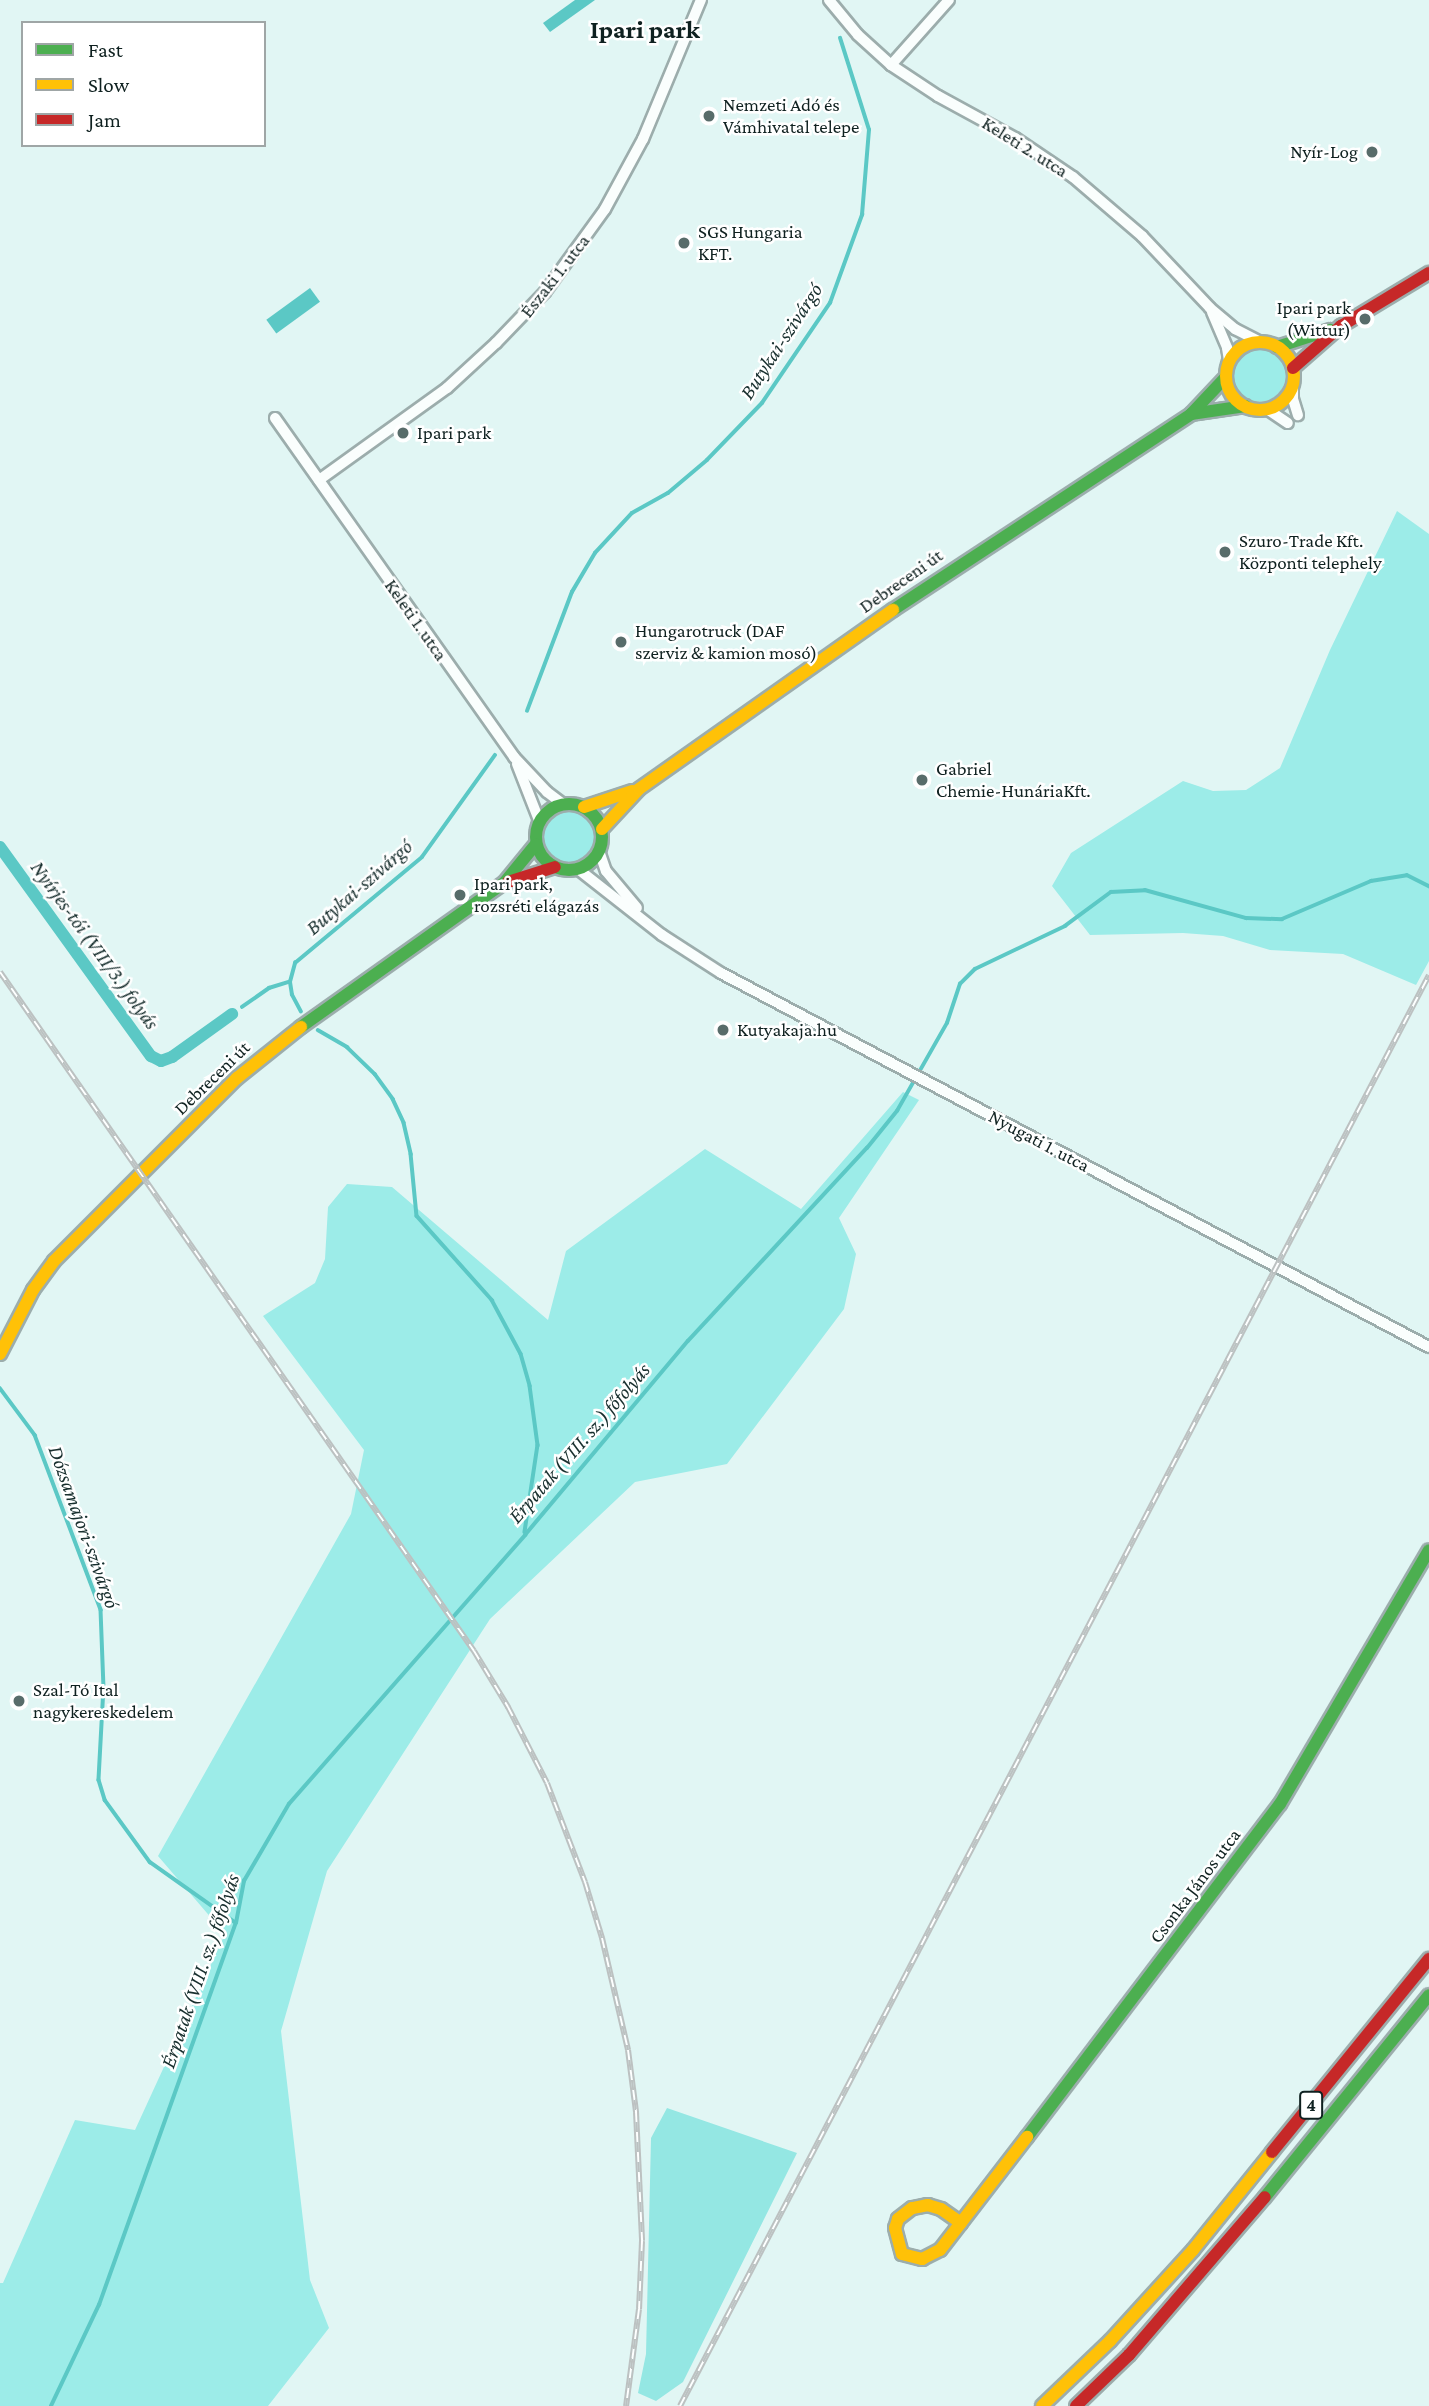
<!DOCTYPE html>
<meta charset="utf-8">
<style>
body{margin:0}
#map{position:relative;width:1429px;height:2406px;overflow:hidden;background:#e1f6f4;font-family:"Crimson Pro",serif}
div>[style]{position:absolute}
.green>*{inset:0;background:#9cece8}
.round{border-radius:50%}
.forest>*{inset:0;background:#94e7e3}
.water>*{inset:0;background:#5bc8c5;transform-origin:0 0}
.stream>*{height:3.5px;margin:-1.75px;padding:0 1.75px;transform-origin:1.75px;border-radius:1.75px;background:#5bc8c5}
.canal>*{height:12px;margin:-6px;padding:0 6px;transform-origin:6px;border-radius:6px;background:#5bc8c5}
.roads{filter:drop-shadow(2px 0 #9cadac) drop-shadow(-2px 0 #9cadac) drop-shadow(0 2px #9cadac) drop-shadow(0 -2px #9cadac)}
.street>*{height:10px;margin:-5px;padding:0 5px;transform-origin:5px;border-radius:5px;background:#fafefd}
.fast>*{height:12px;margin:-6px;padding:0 6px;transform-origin:6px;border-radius:6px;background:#4caf50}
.fast>.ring{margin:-6px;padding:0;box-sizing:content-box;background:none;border:12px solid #4caf50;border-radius:50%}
.slow>*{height:12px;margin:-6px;padding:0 6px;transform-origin:6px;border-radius:6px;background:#ffc107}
.slow>.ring{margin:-6px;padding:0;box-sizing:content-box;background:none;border:12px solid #ffc107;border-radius:50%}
.jam>*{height:12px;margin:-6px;padding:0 6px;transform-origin:6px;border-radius:6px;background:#c62828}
.rail>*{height:6px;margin-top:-3px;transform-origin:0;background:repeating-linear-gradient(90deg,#fff 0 10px,#bcc1c1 0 20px);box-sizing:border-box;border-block:2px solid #bcc1c1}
.dots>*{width:19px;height:19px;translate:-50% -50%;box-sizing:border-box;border:4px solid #fff;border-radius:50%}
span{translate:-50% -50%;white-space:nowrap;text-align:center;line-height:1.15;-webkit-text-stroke:5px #fff;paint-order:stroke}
.shield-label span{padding:2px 5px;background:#fff;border:2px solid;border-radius:5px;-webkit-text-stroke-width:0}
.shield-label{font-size:18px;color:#0f2120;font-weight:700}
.poi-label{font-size:19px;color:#0f2120}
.left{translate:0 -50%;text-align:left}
.right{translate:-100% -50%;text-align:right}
.street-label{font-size:19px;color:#0f2120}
.water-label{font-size:21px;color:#182f2e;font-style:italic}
.district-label{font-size:26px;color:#0f2120;font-weight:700}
.legend{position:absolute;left:21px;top:21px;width:245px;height:126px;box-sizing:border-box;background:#fff;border:2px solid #9fa6a6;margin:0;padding:9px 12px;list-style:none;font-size:21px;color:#0f2120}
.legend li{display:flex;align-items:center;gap:14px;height:35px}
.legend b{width:35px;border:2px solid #9fa6a6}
</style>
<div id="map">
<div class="green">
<i class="round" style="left:1232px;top:348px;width:54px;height:54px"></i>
<i style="clip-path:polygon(1397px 511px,1429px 534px,1429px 961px,1416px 985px,1343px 954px,1270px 950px,1223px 936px,1183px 933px,1090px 935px,1052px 886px,1071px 853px,1183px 781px,1213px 791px,1246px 790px,1280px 768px,1330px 650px)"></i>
<i class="round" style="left:543px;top:811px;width:52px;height:52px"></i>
<i style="clip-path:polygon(903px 1092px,919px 1100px,839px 1218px,856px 1254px,844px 1309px,727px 1464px,635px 1482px,490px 1619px,327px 1871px,281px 2031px,310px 2280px,329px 2328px,268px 2406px,0 2406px,0 2283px,3px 2283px,75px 2120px,135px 2130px,225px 1934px,158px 1856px,351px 1514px,364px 1450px,263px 1316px,315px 1283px,325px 1259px,328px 1207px,347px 1184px,392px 1187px,548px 1320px,566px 1251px,705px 1149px,801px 1209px)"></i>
</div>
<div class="forest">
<i style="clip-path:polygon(667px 2108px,797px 2153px,683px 2382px,656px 2401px,638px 2393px,646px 2354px,651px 2138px)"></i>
</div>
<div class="water">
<i style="clip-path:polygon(575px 0,595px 0,550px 32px,543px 23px)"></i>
<i style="left:310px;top:288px;width:17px;height:54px;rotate:54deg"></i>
</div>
<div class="stream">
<i style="left:527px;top:711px;width:127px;rotate:-69.3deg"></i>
<i style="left:572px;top:592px;width:45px;rotate:-59.5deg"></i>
<i style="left:595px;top:553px;width:54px;rotate:-47.2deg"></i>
<i style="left:632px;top:513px;width:41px;rotate:-29.1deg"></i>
<i style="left:668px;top:493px;width:51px;rotate:-40.2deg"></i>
<i style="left:707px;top:460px;width:79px;rotate:-46deg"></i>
<i style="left:762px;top:403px;width:121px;rotate:-55.8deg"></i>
<i style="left:830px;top:303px;width:94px;rotate:-70deg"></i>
<i style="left:862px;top:215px;width:85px;rotate:-85.3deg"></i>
<i style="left:869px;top:130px;width:96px;rotate:-107.5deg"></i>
<i style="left:242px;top:1007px;width:33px;rotate:-35deg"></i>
<i style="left:269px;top:988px;width:21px;rotate:-17deg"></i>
<i style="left:301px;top:1012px;width:19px;rotate:-118deg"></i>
<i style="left:292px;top:995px;width:13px;rotate:-99deg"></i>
<i style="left:290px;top:982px;width:20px;rotate:-75deg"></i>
<i style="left:295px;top:963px;width:165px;rotate:-39.8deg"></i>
<i style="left:422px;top:857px;width:125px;rotate:-54.4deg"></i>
<i style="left:318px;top:1030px;width:34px;rotate:30deg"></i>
<i style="left:347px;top:1047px;width:39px;rotate:44deg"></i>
<i style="left:375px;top:1074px;width:31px;rotate:54deg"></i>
<i style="left:393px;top:1099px;width:26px;rotate:65deg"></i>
<i style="left:404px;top:1123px;width:32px;rotate:77deg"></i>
<i style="left:411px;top:1154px;width:62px;rotate:84.5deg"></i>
<i style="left:417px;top:1216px;width:113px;rotate:48.2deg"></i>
<i style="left:492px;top:1300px;width:61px;rotate:61.8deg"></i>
<i style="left:521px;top:1354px;width:33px;rotate:74deg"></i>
<i style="left:530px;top:1386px;width:60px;rotate:82.3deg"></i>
<i style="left:538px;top:1445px;width:88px;rotate:98.5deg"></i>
<i style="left:0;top:1388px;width:59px;rotate:53.3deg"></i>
<i style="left:35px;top:1435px;width:187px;rotate:69.3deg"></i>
<i style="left:101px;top:1610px;width:77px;rotate:87.8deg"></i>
<i style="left:104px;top:1687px;width:93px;rotate:93.1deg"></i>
<i style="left:99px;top:1780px;width:21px;rotate:73deg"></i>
<i style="left:105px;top:1800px;width:77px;rotate:54deg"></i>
<i style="left:150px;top:1862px;width:105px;rotate:35.3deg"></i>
<i style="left:51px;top:2406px;width:112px;rotate:-64.6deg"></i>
<i style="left:99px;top:2305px;width:406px;rotate:-70.3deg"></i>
<i style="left:236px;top:1923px;width:43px;rotate:-79.2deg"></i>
<i style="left:244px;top:1881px;width:89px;rotate:-59.7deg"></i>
<i style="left:289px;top:1804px;width:358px;rotate:-48.7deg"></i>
<i style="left:525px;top:1535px;width:253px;rotate:-50deg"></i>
<i style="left:688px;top:1341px;width:263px;rotate:-47.2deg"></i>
<i style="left:867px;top:1148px;width:48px;rotate:-51deg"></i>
<i style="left:897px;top:1111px;width:101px;rotate:-60.4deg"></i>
<i style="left:947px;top:1023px;width:41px;rotate:-71.6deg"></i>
<i style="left:960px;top:984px;width:21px;rotate:-45deg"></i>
<i style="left:975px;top:969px;width:100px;rotate:-25.5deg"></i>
<i style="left:1065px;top:926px;width:57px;rotate:-36.5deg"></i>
<i style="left:1111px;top:892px;width:34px;rotate:-3deg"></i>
<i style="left:1145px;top:890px;width:105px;rotate:15.5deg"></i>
<i style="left:1246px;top:918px;width:36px;rotate:2deg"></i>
<i style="left:1282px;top:919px;width:97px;rotate:-23.1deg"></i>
<i style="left:1371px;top:881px;width:36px;rotate:-9deg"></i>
<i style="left:1407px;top:875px;width:25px;rotate:27deg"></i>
</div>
<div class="canal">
<i style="left:0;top:847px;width:258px;rotate:54.2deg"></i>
<i style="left:151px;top:1056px;width:11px;rotate:27deg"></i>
<i style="left:161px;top:1061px;width:12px;rotate:-20deg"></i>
<i style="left:172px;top:1057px;width:74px;rotate:-35.6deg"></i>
</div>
<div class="roads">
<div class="street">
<i style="left:829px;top:0;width:45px;rotate:50.4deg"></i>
<i style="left:858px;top:35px;width:45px;rotate:42.3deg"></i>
<i style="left:891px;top:65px;width:56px;rotate:33.4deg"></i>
<i style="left:938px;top:96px;width:88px;rotate:28.6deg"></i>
<i style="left:1015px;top:138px;width:70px;rotate:33.9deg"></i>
<i style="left:1073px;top:177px;width:91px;rotate:40.5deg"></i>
<i style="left:1142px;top:236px;width:99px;rotate:46.6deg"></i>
<i style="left:1210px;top:308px;width:33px;rotate:40deg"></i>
<i style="left:1235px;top:329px;width:29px;rotate:27deg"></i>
<i style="left:891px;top:65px;width:87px;rotate:-48.3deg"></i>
<i style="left:1212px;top:312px;width:39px;rotate:67deg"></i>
<i style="left:1227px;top:348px;width:13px;rotate:81deg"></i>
<i style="left:1293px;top:383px;width:16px;rotate:90deg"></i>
<i style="left:1293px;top:399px;width:17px;rotate:73deg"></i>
<i style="left:1267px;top:409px;width:25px;rotate:34deg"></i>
<i style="left:275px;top:418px;width:415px;rotate:54.8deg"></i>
<i style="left:514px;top:757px;width:48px;rotate:46.7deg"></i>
<i style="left:547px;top:792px;width:20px;rotate:37deg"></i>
<i style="left:319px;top:480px;width:158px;rotate:-35.7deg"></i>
<i style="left:447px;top:388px;width:67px;rotate:-42.6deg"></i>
<i style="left:496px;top:343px;width:71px;rotate:-46.1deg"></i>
<i style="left:545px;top:292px;width:102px;rotate:-54.1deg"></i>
<i style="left:605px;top:209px;width:80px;rotate:-61.5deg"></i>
<i style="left:643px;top:139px;width:151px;rotate:-67.4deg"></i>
<i style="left:517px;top:764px;width:60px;rotate:68.6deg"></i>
<i style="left:599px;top:851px;width:21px;rotate:71deg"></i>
<i style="left:606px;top:871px;width:48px;rotate:50deg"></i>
<i style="left:578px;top:869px;width:107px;rotate:38.2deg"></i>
<i style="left:662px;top:935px;width:70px;rotate:32.8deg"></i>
<i style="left:721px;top:973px;width:801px;rotate:27.85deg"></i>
</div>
<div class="fast">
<i style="left:1277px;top:347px;width:56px;rotate:-17.8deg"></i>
<i style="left:1191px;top:414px;width:55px;rotate:-8.4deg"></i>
<i style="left:893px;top:610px;width:357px;rotate:-33.3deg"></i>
<i style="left:1191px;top:414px;width:51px;rotate:-46.6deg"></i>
<i class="ring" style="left:536px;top:804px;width:54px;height:54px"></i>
<i style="left:301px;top:1027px;width:249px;rotate:-35.4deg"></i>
<i style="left:504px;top:883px;width:50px;rotate:-50.6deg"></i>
<i style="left:1027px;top:2137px;width:418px;rotate:-52.8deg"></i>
<i style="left:1280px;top:1804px;width:294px;rotate:-59.6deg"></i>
<i style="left:1265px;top:2197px;width:260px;rotate:-50.9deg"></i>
</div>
<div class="slow">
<i class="ring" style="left:1226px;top:342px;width:56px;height:56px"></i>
<i style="left:584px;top:807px;width:51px;rotate:-18.4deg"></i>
<i style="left:602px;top:829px;width:54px;rotate:-47.2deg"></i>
<i style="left:639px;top:789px;width:311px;rotate:-35.2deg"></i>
<i style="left:0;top:1354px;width:72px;rotate:-62.7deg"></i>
<i style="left:33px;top:1290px;width:36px;rotate:-54deg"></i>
<i style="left:54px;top:1261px;width:259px;rotate:-45deg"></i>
<i style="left:237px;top:1078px;width:82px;rotate:-38.6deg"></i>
<i style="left:961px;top:2223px;width:24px;rotate:-145deg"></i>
<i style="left:941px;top:2209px;width:14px;rotate:-163deg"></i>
<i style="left:928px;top:2205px;width:16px;rotate:169deg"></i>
<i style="left:912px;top:2208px;width:18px;rotate:142deg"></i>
<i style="left:898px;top:2219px;width:9px;rotate:108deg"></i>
<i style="left:895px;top:2228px;width:27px;rotate:75deg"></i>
<i style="left:902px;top:2254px;width:21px;rotate:14deg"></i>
<i style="left:922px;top:2259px;width:20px;rotate:-27deg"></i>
<i style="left:940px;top:2250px;width:143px;rotate:-52.4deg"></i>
<i style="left:1042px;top:2406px;width:94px;rotate:-43.7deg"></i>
<i style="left:1110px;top:2341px;width:123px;rotate:-47.6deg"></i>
<i style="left:1193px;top:2250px;width:126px;rotate:-51.1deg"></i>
</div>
<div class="jam">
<i style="left:1293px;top:368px;width:64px;rotate:-41.2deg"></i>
<i style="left:1341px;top:326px;width:103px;rotate:-31.1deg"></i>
<i style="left:508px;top:882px;width:49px;rotate:-17.7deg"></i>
<i style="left:1272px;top:2152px;width:249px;rotate:-50.9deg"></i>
<i style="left:1076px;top:2406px;width:74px;rotate:-43.9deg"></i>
<i style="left:1129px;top:2355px;width:208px;rotate:-49.3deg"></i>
</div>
</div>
<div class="rail">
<i style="left:0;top:972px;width:828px;rotate:55.08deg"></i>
<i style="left:474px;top:1651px;width:66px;rotate:58.7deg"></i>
<i style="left:508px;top:1707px;width:85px;rotate:62.8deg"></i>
<i style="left:547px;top:1783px;width:106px;rotate:69deg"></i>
<i style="left:585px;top:1882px;width:59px;rotate:73.1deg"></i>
<i style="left:602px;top:1938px;width:115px;rotate:76.9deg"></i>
<i style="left:628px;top:2050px;width:63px;rotate:82.6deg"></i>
<i style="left:636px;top:2112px;width:129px;rotate:87.3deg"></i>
<i style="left:642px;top:2241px;width:68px;rotate:92.5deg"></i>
<i style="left:639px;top:2309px;width:98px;rotate:97.6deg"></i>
<i style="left:680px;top:2406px;width:1615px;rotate:-62.37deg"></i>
</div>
<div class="dots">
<i style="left:709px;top:116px;background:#586c6a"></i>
<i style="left:1372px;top:152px;background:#586c6a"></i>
<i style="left:684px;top:243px;background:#586c6a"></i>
<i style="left:1365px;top:319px;background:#586c6a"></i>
<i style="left:403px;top:433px;background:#586c6a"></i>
<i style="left:1225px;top:552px;background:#586c6a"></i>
<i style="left:621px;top:642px;background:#586c6a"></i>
<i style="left:922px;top:780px;background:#586c6a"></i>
<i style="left:460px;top:895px;background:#586c6a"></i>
<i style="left:723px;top:1030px;background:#586c6a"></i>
<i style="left:19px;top:1701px;background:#586c6a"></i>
</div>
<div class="shield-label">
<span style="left:1311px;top:2105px">4</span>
</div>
<div class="poi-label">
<span class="left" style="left:723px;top:116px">Nemzeti Adó és<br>Vámhivatal telepe</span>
<span class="right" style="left:1358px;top:152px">Nyír-Log</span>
<span class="left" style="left:698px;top:243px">SGS Hungaria<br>KFT.</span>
<span class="right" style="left:1351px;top:319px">Ipari park<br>(Wittur)</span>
<span class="left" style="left:417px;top:433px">Ipari park</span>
<span class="left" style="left:1239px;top:552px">Szuro-Trade Kft.<br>Központi telephely</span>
<span class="left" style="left:635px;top:642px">Hungarotruck (DAF<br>szerviz &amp; kamion mosó)</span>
<span class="left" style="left:936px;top:780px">Gabriel<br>Chemie-HunáriaKft.</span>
<span class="left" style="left:474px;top:895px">Ipari park,<br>rozsréti elágazás</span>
<span class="left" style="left:737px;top:1030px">Kutyakaja.hu</span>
<span class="left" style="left:33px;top:1701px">Szal-Tó Ital<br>nagykereskedelem</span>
</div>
<div class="street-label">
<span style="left:1025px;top:147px;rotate:32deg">Keleti 2. utca</span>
<span style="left:555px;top:276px;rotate:-52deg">Északi 1. utca</span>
<span style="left:901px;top:581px;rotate:-35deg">Debreceni út</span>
<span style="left:416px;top:620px;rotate:55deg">Keleti 1. utca</span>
<span style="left:212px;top:1078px;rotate:-44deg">Debreceni út</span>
<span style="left:1039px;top:1141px;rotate:28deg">Nyugati 1. utca</span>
<span style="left:1195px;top:1886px;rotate:-53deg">Csonka János utca</span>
</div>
<div class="water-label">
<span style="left:781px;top:341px;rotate:-57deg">Butykai-szivárgó</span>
<span style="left:359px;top:887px;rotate:-41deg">Butykai-szivárgó</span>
<span style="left:95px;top:945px;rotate:54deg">Nyírjes-tói (VIII/3.) folyás</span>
<span style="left:579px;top:1443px;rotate:-49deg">Érpatak (VIII. sz.) főfolyás</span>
<span style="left:84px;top:1527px;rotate:70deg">Dózsamajori-szivárgó</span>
<span style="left:200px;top:1971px;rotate:-71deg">Érpatak (VIII. sz.) főfolyás</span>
</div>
<div class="district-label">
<span style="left:645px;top:30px">Ipari park</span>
</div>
<ul class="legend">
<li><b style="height:9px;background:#4caf50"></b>Fast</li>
<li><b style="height:9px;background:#ffc107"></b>Slow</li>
<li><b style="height:9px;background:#c62828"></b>Jam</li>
</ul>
</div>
